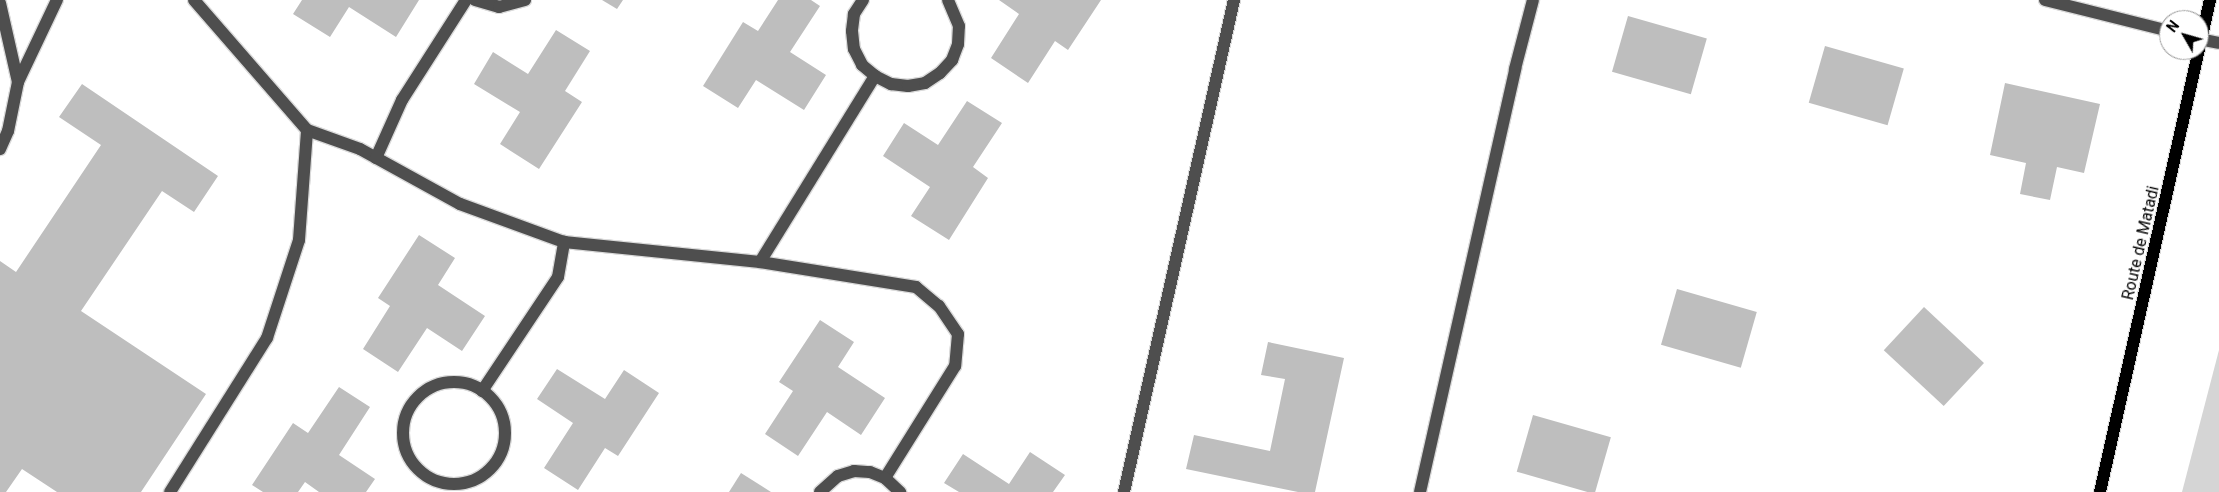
<!DOCTYPE html>
<style>
body{margin:0}
#map{position:relative;width:2219px;height:492px;overflow:hidden;background:#fff;font-family:Roboto,sans-serif}
div>[style]{position:absolute}
.green>*{inset:0;background:#d5d5d5}
.building>*{inset:0;background:#bebebe;transform-origin:0 0}
.roads{filter:drop-shadow(1px 0 #dbdbdb) drop-shadow(-1px 0 #dbdbdb) drop-shadow(0 1px #dbdbdb) drop-shadow(0 -1px #dbdbdb)}
.minor>*{height:12px;margin:-6px;padding:0 6px;transform-origin:6px;border-radius:6px;background:#4e4e4e}
.minor>.ring{margin:-6px;padding:0;box-sizing:content-box;background:none;border:12px solid #4e4e4e;border-radius:50%}
.major>*{height:12px;margin:-6px;padding:0 6px;transform-origin:6px;border-radius:6px;background:#000}
span{translate:-50% -50%;white-space:nowrap;text-align:center;line-height:1.15;-webkit-text-stroke:4px #fff;paint-order:stroke}
.street-label{font-size:16px;color:#000}
.north{position:absolute;left:2159px;top:10px;width:50px;height:50px;box-sizing:border-box;background:#fff;border:1px solid #999;border-radius:50%;rotate:308deg;font-size:14px;font-weight:700;line-height:20px;text-align:center;color:#000}
.north::after{content:'';display:block;margin:auto;width:18px;height:22px;background:#000;clip-path:polygon(50% 0,100% 100%,50% 72%,0 100%)}
</style>
<div id="map">
<div class="green">
<i style="clip-path:polygon(2219px 350px,2219px 492px,2182px 492px)"></i>
</div>
<div class="building">
<i style="clip-path:polygon(302px 0,419px 0,396px 37px,349px 7px,330px 37px,293px 14px)"></i>
<i style="clip-path:polygon(602px 0,623px 0,617px 9px)"></i>
<i style="clip-path:polygon(778px 0,811px 0,820px 6px,790px 52px,826px 75px,804px 110px,756px 80px,738px 108px,703px 86px,743px 22px,758px 31px)"></i>
<i style="clip-path:polygon(999px 0,1101px 0,1068px 50px,1055px 41px,1028px 83px,991px 58px,1019px 14px)"></i>
<i style="left:1628px;top:16px;width:82px;height:58px;rotate:16deg"></i>
<i style="clip-path:polygon(556px 30px,590px 51px,565px 91px,582px 102px,539px 169px,500px 144px,520px 112px,474px 84px,493px 52px,528px 74px)"></i>
<i style="left:1825px;top:46px;width:82px;height:59px;rotate:16deg"></i>
<i style="clip-path:polygon(2005px 83px,2100px 104px,2084px 173px,2057px 167px,2050px 200px,2020px 194px,2026px 163px,1990px 155px)"></i>
<i style="clip-path:polygon(82px 84px,218px 176px,194px 212px,162px 191px,81px 311px,206px 394px,141px 492px,57px 492px,22px 469px,6px 492px,0 492px,0 261px,16px 272px,101px 145px,59px 117px)"></i>
<i style="clip-path:polygon(967px 101px,1002px 123px,973px 167px,988px 178px,949px 240px,911px 216px,930px 187px,883px 156px,904px 123px,938px 145px)"></i>
<i style="clip-path:polygon(419px 235px,455px 258px,438px 285px,485px 316px,462px 351px,427px 328px,398px 372px,363px 349px,390px 306px,378px 298px)"></i>
<i style="left:1677px;top:289px;width:83px;height:58px;rotate:16deg"></i>
<i style="left:1924px;top:307px;width:82px;height:59px;rotate:43deg"></i>
<i style="clip-path:polygon(820px 320px,854px 342px,838px 367px,885px 398px,861px 435px,827px 412px,798px 456px,765px 434px,793px 391px,779px 382px)"></i>
<i style="clip-path:polygon(1268px 342px,1344px 358px,1315px 492px,1298px 492px,1186px 469px,1194px 435px,1270px 451px,1285px 379px,1261px 375px)"></i>
<i style="clip-path:polygon(557px 369px,605px 399px,624px 370px,659px 393px,618px 456px,605px 448px,578px 490px,544px 468px,573px 423px,537px 399px)"></i>
<i style="clip-path:polygon(339px 387px,370px 407px,339px 455px,375px 479px,366px 492px,319px 492px,305px 482px,298px 492px,263px 492px,252px 485px,293px 423px,308px 433px)"></i>
<i style="left:1533px;top:415px;width:81px;height:59px;rotate:16deg"></i>
<i style="clip-path:polygon(1030px 452px,1065px 475px,1053px 492px,959px 492px,944px 483px,963px 454px,1009px 484px)"></i>
<i style="clip-path:polygon(741px 473px,771px 492px,729px 492px)"></i>
</div>
<div class="roads">
<div class="minor">
<i style="left:194px;top:0;width:172px;rotate:49deg"></i>
<i style="left:307px;top:130px;width:56px;rotate:19.7deg"></i>
<i style="left:360px;top:149px;width:114px;rotate:28.8deg"></i>
<i style="left:460px;top:204px;width:111px;rotate:20.1deg"></i>
<i style="left:564px;top:242px;width:197px;rotate:5.8deg"></i>
<i style="left:760px;top:262px;width:158px;rotate:9.1deg"></i>
<i style="left:916px;top:287px;width:30px;rotate:40deg"></i>
<i style="left:939px;top:306px;width:34px;rotate:56deg"></i>
<i style="left:958px;top:334px;width:32px;rotate:95deg"></i>
<i style="left:955px;top:366px;width:132px;rotate:122deg"></i>
<i style="left:475px;top:0;width:25px;rotate:16deg"></i>
<i style="left:499px;top:7px;width:27px;rotate:-15deg"></i>
<i style="left:863px;top:0;width:17px;rotate:123deg"></i>
<i style="left:854px;top:14px;width:17px;rotate:97deg"></i>
<i style="left:852px;top:31px;width:18px;rotate:84deg"></i>
<i style="left:854px;top:49px;width:18px;rotate:63deg"></i>
<i style="left:862px;top:65px;width:17px;rotate:40deg"></i>
<i style="left:875px;top:76px;width:18px;rotate:27deg"></i>
<i style="left:891px;top:84px;width:17px;rotate:7deg"></i>
<i style="left:908px;top:86px;width:17px;rotate:-10deg"></i>
<i style="left:925px;top:83px;width:18px;rotate:-34deg"></i>
<i style="left:940px;top:73px;width:18px;rotate:-47deg"></i>
<i style="left:952px;top:60px;width:17px;rotate:-69deg"></i>
<i style="left:958px;top:44px;width:18px;rotate:-87deg"></i>
<i style="left:959px;top:26px;width:28px;rotate:-113deg"></i>
<i style="left:2045px;top:0;width:128px;rotate:14deg"></i>
<i style="left:0;top:3px;width:81px;rotate:77.2deg"></i>
<i style="left:18px;top:82px;width:50px;rotate:101.5deg"></i>
<i style="left:8px;top:131px;width:20px;rotate:114deg"></i>
<i style="left:2199px;top:39px;width:20px;rotate:11deg"></i>
<i style="left:18px;top:82px;width:91px;rotate:-64.6deg"></i>
<i style="left:376px;top:158px;width:64px;rotate:-65.9deg"></i>
<i style="left:402px;top:100px;width:119px;rotate:-57.4deg"></i>
<i style="left:760px;top:262px;width:219px;rotate:-58.3deg"></i>
<i class="ring" style="left:403px;top:382px;width:90px;height:90px"></i>
<i style="left:482px;top:391px;width:137px;rotate:-56.3deg"></i>
<i style="left:558px;top:277px;width:36px;rotate:-80deg"></i>
<i style="left:170px;top:492px;width:182px;rotate:-57.8deg"></i>
<i style="left:267px;top:338px;width:103px;rotate:-71.9deg"></i>
<i style="left:299px;top:240px;width:110px;rotate:-85.8deg"></i>
<i style="left:820px;top:492px;width:24px;rotate:-42deg"></i>
<i style="left:838px;top:476px;width:17px;rotate:-17deg"></i>
<i style="left:854px;top:471px;width:16px;rotate:4deg"></i>
<i style="left:870px;top:472px;width:16px;rotate:22deg"></i>
<i style="left:885px;top:478px;width:21px;rotate:43deg"></i>
<i style="left:1124px;top:492px;width:504px;rotate:-77.4deg"></i>
<i style="left:1420px;top:492px;width:434px;rotate:-77.3deg"></i>
<i style="left:1515px;top:69px;width:71px;rotate:-75.4deg"></i>
</div>
<div class="major">
<i style="left:2100px;top:492px;width:504px;rotate:-77.4deg"></i>
</div>
</div>
<div class="street-label">
<span style="left:2141px;top:243px;rotate:-77deg">Route de Matadi</span>
</div>
<div class="north">N</div>
</div>
